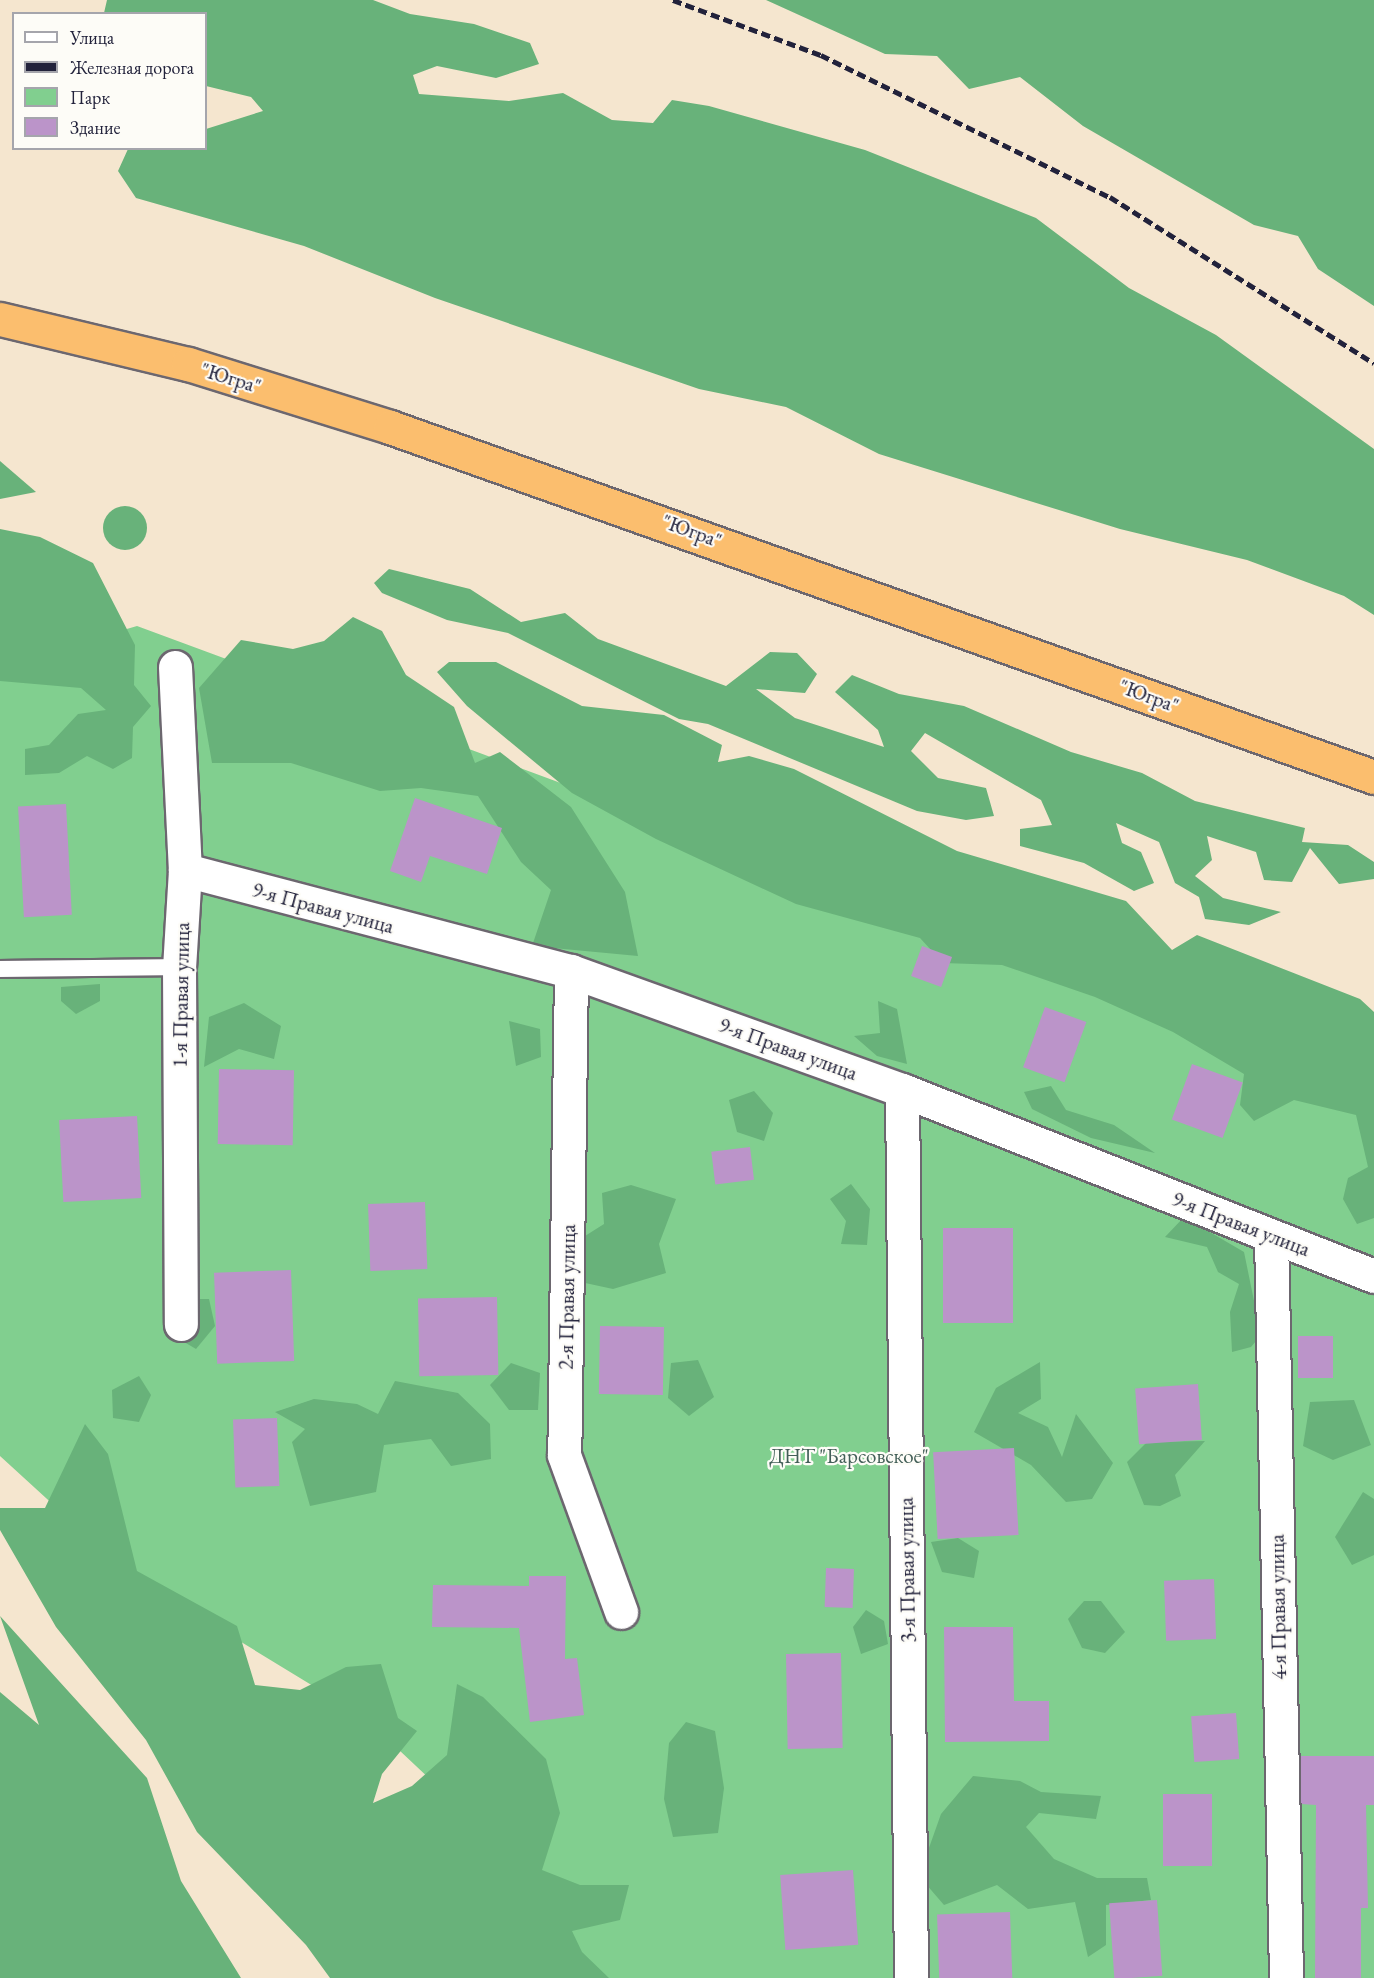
<!DOCTYPE html>
<meta charset="utf-8">
<style>
body{margin:0}
#map{position:relative;width:1374px;height:1978px;overflow:hidden;background:#f5e6cf;font-family:"EB Garamond",serif}
div>[style]{position:absolute}
.green>*{inset:0;background:#81cf8f}
.forest>*{inset:0;background:#68b27a}
.round{border-radius:50%}
.building>*{inset:0;background:#bb94c9;transform-origin:0 0}
.roads{filter:drop-shadow(2px 0 #6c676f) drop-shadow(-2px 0 #6c676f) drop-shadow(0 2px #6c676f) drop-shadow(0 -2px #6c676f)}
.lane>*{height:16px;margin:-8px;padding:0 8px;transform-origin:8px;border-radius:8px;background:#fff}
.street>*{height:33px;margin:-16.5px;padding:0 16.5px;transform-origin:16.5px;border-radius:16.5px;background:#fff}
.highway>*{height:33px;margin:-16.5px;padding:0 16.5px;transform-origin:16.5px;border-radius:16.5px;background:#fbbe6e}
.rail>*{height:4.5px;margin-top:-2.25px;transform-origin:0;background:repeating-linear-gradient(90deg,#22223b 0 9px,transparent 0 13.5px)}
span{translate:-50% -50%;white-space:nowrap;text-align:center;line-height:1.15;-webkit-text-stroke:4.5px #fdfcf7;paint-order:stroke}
.street-label{font-size:21px;color:#22223b}
.park-label{font-size:21px;color:#435f58}
.legend{position:absolute;left:12px;top:12px;width:195px;height:138px;box-sizing:border-box;background:#fdfcf7;border:2px solid #a5a5ac;margin:0;padding:8px 10px;list-style:none;font-size:18px;color:#22223b}
.legend li{display:flex;align-items:center;gap:12px;height:30px}
.legend b{width:30px;border:2px solid #a5a5ac}
</style>
<div id="map">
<div class="green">
<i style="clip-path:polygon(137px 626px,558px 782px,1374px 1105px,1374px 1978px,598px 1978px,502px 1847px,364px 1717px,128px 1573px,0 1456px,0 666px)"></i>
</div>
<div class="forest">
<i style="clip-path:polygon(107px 0,373px 0,410px 14px,474px 24px,530px 43px,539px 64px,496px 78px,437px 66px,413px 75px,419px 94px,509px 101px,563px 93px,612px 120px,653px 123px,672px 100px,709px 106px,865px 150px,1036px 218px,1129px 288px,1216px 335px,1374px 449px,1374px 615px,1344px 596px,1247px 560px,1120px 529px,879px 454px,786px 407px,699px 389px,435px 298px,304px 246px,136px 198px,118px 171px,128px 149px,206px 148px,206px 129px,263px 111px,251px 97px,206px 86px,206px 14px,104px 13px)"></i>
<i style="clip-path:polygon(766px 0,1374px 0,1374px 306px,1318px 269px,1298px 236px,1254px 225px,1083px 126px,1020px 77px,969px 89px,937px 56px,885px 54px)"></i>
<i style="clip-path:polygon(0 461px,36px 492px,0 499px)"></i>
<i class="round" style="left:103px;top:506px;width:44px;height:44px"></i>
<i style="clip-path:polygon(0 529px,40px 537px,93px 563px,135px 645px,134px 685px,151px 706px,133px 727px,132px 758px,113px 769px,87px 756px,59px 773px,25px 775px,25px 749px,49px 745px,78px 714px,106px 710px,81px 688px,0 681px)"></i>
<i style="clip-path:polygon(389px 569px,470px 589px,521px 622px,565px 613px,598px 639px,726px 686px,770px 652px,797px 653px,817px 674px,805px 693px,756px 689px,795px 718px,884px 747px,878px 730px,835px 692px,852px 675px,899px 694px,964px 706px,1071px 752px,1142px 773px,1195px 801px,1305px 828px,1302px 842px,1348px 845px,1374px 862px,1374px 879px,1339px 884px,1310px 848px,1292px 882px,1264px 880px,1256px 852px,1207px 836px,1212px 860px,1195px 876px,1223px 898px,1281px 912px,1249px 925px,1205px 919px,1199px 897px,1175px 883px,1159px 842px,1116px 823px,1122px 843px,1141px 852px,1154px 883px,1134px 891px,1084px 863px,1020px 846px,1020px 829px,1052px 825px,1041px 800px,925px 733px,911px 751px,938px 778px,986px 788px,994px 816px,966px 820px,917px 811px,708px 724px,679px 719px,508px 633px,447px 620px,382px 593px,374px 583px)"></i>
<i style="clip-path:polygon(353px 617px,382px 631px,406px 675px,454px 707px,475px 763px,500px 752px,571px 807px,625px 892px,638px 956px,532px 946px,551px 890px,521px 862px,478px 796px,421px 788px,380px 791px,291px 763px,212px 763px,199px 688px,241px 640px,293px 649px,324px 641px)"></i>
<i style="clip-path:polygon(449px 662px,496px 662px,582px 706px,664px 715px,722px 745px,718px 762px,749px 756px,794px 769px,957px 851px,1126px 901px,1172px 950px,1197px 935px,1360px 999px,1374px 1012px,1374px 1218px,1357px 1224px,1343px 1199px,1348px 1178px,1368px 1167px,1356px 1115px,1294px 1100px,1254px 1121px,1240px 1105px,1244px 1074px,1173px 1032px,1095px 997px,1002px 965px,943px 963px,920px 938px,796px 904px,656px 839px,572px 793px,467px 706px,437px 672px)"></i>
<i style="clip-path:polygon(100px 984px,100px 1001px,76px 1014px,61px 1001px,61px 987px)"></i>
<i style="clip-path:polygon(878px 1001px,897px 1009px,907px 1064px,877px 1056px,854px 1036px,880px 1033px)"></i>
<i style="clip-path:polygon(244px 1003px,281px 1026px,274px 1059px,239px 1049px,204px 1067px,209px 1017px)"></i>
<i style="clip-path:polygon(509px 1021px,540px 1029px,541px 1057px,516px 1066px)"></i>
<i style="clip-path:polygon(1051px 1086px,1066px 1110px,1114px 1125px,1155px 1153px,1091px 1138px,1032px 1109px,1024px 1092px)"></i>
<i style="clip-path:polygon(754px 1091px,773px 1113px,764px 1141px,737px 1132px,729px 1100px)"></i>
<i style="clip-path:polygon(851px 1184px,870px 1209px,867px 1245px,841px 1244px,846px 1221px,830px 1199px)"></i>
<i style="clip-path:polygon(631px 1185px,676px 1199px,659px 1244px,666px 1273px,613px 1289px,576px 1281px,585px 1236px,604px 1224px,602px 1193px)"></i>
<i style="clip-path:polygon(1184px 1217px,1244px 1252px,1261px 1335px,1251px 1347px,1232px 1352px,1230px 1312px,1239px 1284px,1218px 1272px,1207px 1247px,1165px 1237px)"></i>
<i style="clip-path:polygon(172px 1299px,209px 1299px,215px 1326px,196px 1349px,164px 1330px)"></i>
<i style="clip-path:polygon(698px 1360px,714px 1397px,689px 1416px,668px 1398px,671px 1363px)"></i>
<i style="clip-path:polygon(1040px 1362px,1041px 1399px,1018px 1413px,1048px 1427px,1062px 1457px,1076px 1414px,1113px 1463px,1092px 1499px,1066px 1502px,1031px 1465px,974px 1432px,996px 1388px)"></i>
<i style="clip-path:polygon(511px 1363px,540px 1373px,538px 1410px,509px 1410px,490px 1385px)"></i>
<i style="clip-path:polygon(139px 1376px,151px 1395px,139px 1422px,113px 1418px,112px 1390px)"></i>
<i style="clip-path:polygon(395px 1381px,458px 1393px,490px 1424px,491px 1459px,451px 1466px,431px 1439px,384px 1445px,376px 1492px,310px 1506px,292px 1442px,305px 1429px,275px 1412px,314px 1399px,357px 1404px,378px 1414px)"></i>
<i style="clip-path:polygon(1354px 1400px,1371px 1445px,1333px 1460px,1303px 1446px,1310px 1402px)"></i>
<i style="clip-path:polygon(85px 1424px,108px 1454px,137px 1571px,237px 1626px,255px 1685px,300px 1690px,346px 1667px,381px 1664px,398px 1718px,417px 1731px,382px 1774px,373px 1803px,412px 1786px,447px 1755px,457px 1684px,483px 1697px,546px 1759px,560px 1813px,542px 1870px,580px 1885px,629px 1885px,620px 1920px,572px 1931px,582px 1952px,609px 1978px,330px 1978px,306px 1945px,197px 1832px,146px 1740px,56px 1627px,0 1530px,0 1508px,45px 1508px)"></i>
<i style="clip-path:polygon(1205px 1441px,1175px 1475px,1181px 1496px,1160px 1506px,1144px 1505px,1127px 1462px,1147px 1442px)"></i>
<i style="clip-path:polygon(1363px 1492px,1374px 1499px,1374px 1555px,1352px 1565px,1335px 1537px)"></i>
<i style="clip-path:polygon(958px 1538px,979px 1551px,974px 1578px,942px 1572px,931px 1542px)"></i>
<i style="clip-path:polygon(1084px 1601px,1101px 1601px,1125px 1632px,1105px 1653px,1082px 1648px,1068px 1619px)"></i>
<i style="clip-path:polygon(866px 1610px,884px 1621px,888px 1644px,861px 1654px,853px 1627px)"></i>
<i style="clip-path:polygon(0 1616px,147px 1778px,181px 1881px,241px 1978px,0 1978px,0 1692px,39px 1725px)"></i>
<i style="clip-path:polygon(686px 1722px,715px 1731px,724px 1788px,718px 1833px,673px 1837px,664px 1799px,669px 1743px)"></i>
<i style="clip-path:polygon(973px 1776px,1020px 1781px,1041px 1792px,1101px 1796px,1096px 1819px,1039px 1813px,1026px 1827px,1054px 1859px,1097px 1878px,1147px 1878px,1151px 1900px,1106px 1905px,1106px 1945px,1088px 1957px,1075px 1902px,1028px 1909px,997px 1885px,944px 1905px,919px 1876px,941px 1814px)"></i>
</div>
<div class="building">
<i style="clip-path:polygon(415px 798px,502px 828px,487px 874px,430px 856px,421px 882px,390px 871px)"></i>
<i style="left:66px;top:804px;width:111px;height:48px;rotate:87deg"></i>
<i style="left:922px;top:946px;width:32px;height:32px;rotate:20deg"></i>
<i style="left:1045px;top:1007px;width:44px;height:64px;rotate:20deg"></i>
<i style="left:1192px;top:1064px;width:54px;height:59px;rotate:20deg"></i>
<i style="left:219px;top:1069px;width:75px;height:75px;rotate:1deg"></i>
<i style="left:137px;top:1116px;width:82px;height:78px;rotate:87deg"></i>
<i style="left:750px;top:1147px;width:33px;height:39px;rotate:83deg"></i>
<i style="left:425px;top:1202px;width:67px;height:57px;rotate:88deg"></i>
<i style="left:1013px;top:1228px;width:95px;height:70px;rotate:90deg"></i>
<i style="left:291px;top:1270px;width:91px;height:77px;rotate:88deg"></i>
<i style="left:497px;top:1297px;width:78px;height:79px;rotate:89deg"></i>
<i style="left:600px;top:1326px;width:64px;height:68px;rotate:1deg"></i>
<i style="left:1298px;top:1336px;width:35px;height:42px"></i>
<i style="left:1198px;top:1384px;width:56px;height:63px;rotate:86deg"></i>
<i style="left:277px;top:1418px;width:68px;height:44px;rotate:88deg"></i>
<i style="left:1014px;top:1448px;width:87px;height:81px;rotate:87deg"></i>
<i style="left:826px;top:1568px;width:28px;height:39px;rotate:2deg"></i>
<i style="clip-path:polygon(529px 1576px,566px 1576px,565px 1659px,577px 1658px,584px 1715px,530px 1722px,519px 1628px,432px 1627px,433px 1585px,529px 1586px)"></i>
<i style="left:1214px;top:1579px;width:60px;height:50px;rotate:88deg"></i>
<i style="clip-path:polygon(944px 1627px,1013px 1627px,1014px 1701px,1049px 1701px,1049px 1741px,945px 1742px)"></i>
<i style="left:841px;top:1653px;width:95px;height:55px;rotate:89deg"></i>
<i style="left:1236px;top:1713px;width:46px;height:45px;rotate:86deg"></i>
<i style="clip-path:polygon(1301px 1756px,1374px 1756px,1374px 1805px,1366px 1805px,1368px 1908px,1361px 1908px,1361px 1978px,1315px 1978px,1316px 1805px,1301px 1804px)"></i>
<i style="left:1163px;top:1794px;width:49px;height:72px"></i>
<i style="left:853px;top:1870px;width:75px;height:73px;rotate:86deg"></i>
<i style="left:1157px;top:1900px;width:76px;height:48px;rotate:86deg"></i>
<i style="left:1010px;top:1912px;width:66px;height:73px;rotate:88deg"></i>
</div>
<div class="roads">
<div class="lane">
<i style="left:0;top:969px;width:179px;rotate:-0.6deg"></i>
</div>
<div class="street">
<i style="left:175px;top:667px;width:203px;rotate:87.2deg"></i>
<i style="left:185px;top:870px;width:97px;rotate:93.5deg"></i>
<i style="left:179px;top:967px;width:357px;rotate:89.7deg"></i>
<i style="left:185px;top:870px;width:399px;rotate:14.7deg"></i>
<i style="left:571px;top:971px;width:352px;rotate:19.8deg"></i>
<i style="left:902px;top:1090px;width:507px;rotate:21.51deg"></i>
<i style="left:571px;top:971px;width:484px;rotate:90.8deg"></i>
<i style="left:564px;top:1455px;width:167px;rotate:70deg"></i>
<i style="left:902px;top:1090px;width:888px;rotate:89.42deg"></i>
<i style="left:1271px;top:1236px;width:742px;rotate:88.84deg"></i>
</div>
<div class="highway">
<i style="left:0;top:319px;width:193px;rotate:13.5deg"></i>
<i style="left:188px;top:364px;width:212px;rotate:17.3deg"></i>
<i style="left:390px;top:427px;width:1044px;rotate:19.58deg"></i>
</div>
</div>
<div class="rail">
<i style="left:673px;top:0;width:158px;rotate:20.4deg"></i>
<i style="left:821px;top:55px;width:322px;rotate:26.2deg"></i>
<i style="left:1110px;top:197px;width:312px;rotate:32.2deg"></i>
</div>
<div class="street-label">
<span style="left:231px;top:378px;rotate:17deg">"Югра"</span>
<span style="left:692px;top:531px;rotate:20deg">"Югра"</span>
<span style="left:1149px;top:696px;rotate:20deg">"Югра"</span>
<span style="left:323px;top:908px;rotate:15deg">9-я Правая улица</span>
<span style="left:181px;top:995px;rotate:-89deg">1-я Правая улица</span>
<span style="left:788px;top:1049px;rotate:20deg">9-я Правая улица</span>
<span style="left:1241px;top:1224px;rotate:21deg">9-я Правая улица</span>
<span style="left:567px;top:1297px;rotate:-89deg">2-я Правая улица</span>
<span style="left:907px;top:1570px;rotate:-91deg">3-я Правая улица</span>
<span style="left:1278px;top:1607px;rotate:-91deg">4-я Правая улица</span>
</div>
<div class="park-label">
<span style="left:849px;top:1456px">ДНТ "Барсовское"</span>
</div>
<ul class="legend">
<li><b style="height:8px;background:#fff"></b>Улица</li>
<li><b style="height:8px;background:#22223b"></b>Железная дорога</li>
<li><b style="height:16px;background:#81cf8f"></b>Парк</li>
<li><b style="height:16px;background:#bb94c9"></b>Здание</li>
</ul>
</div>
